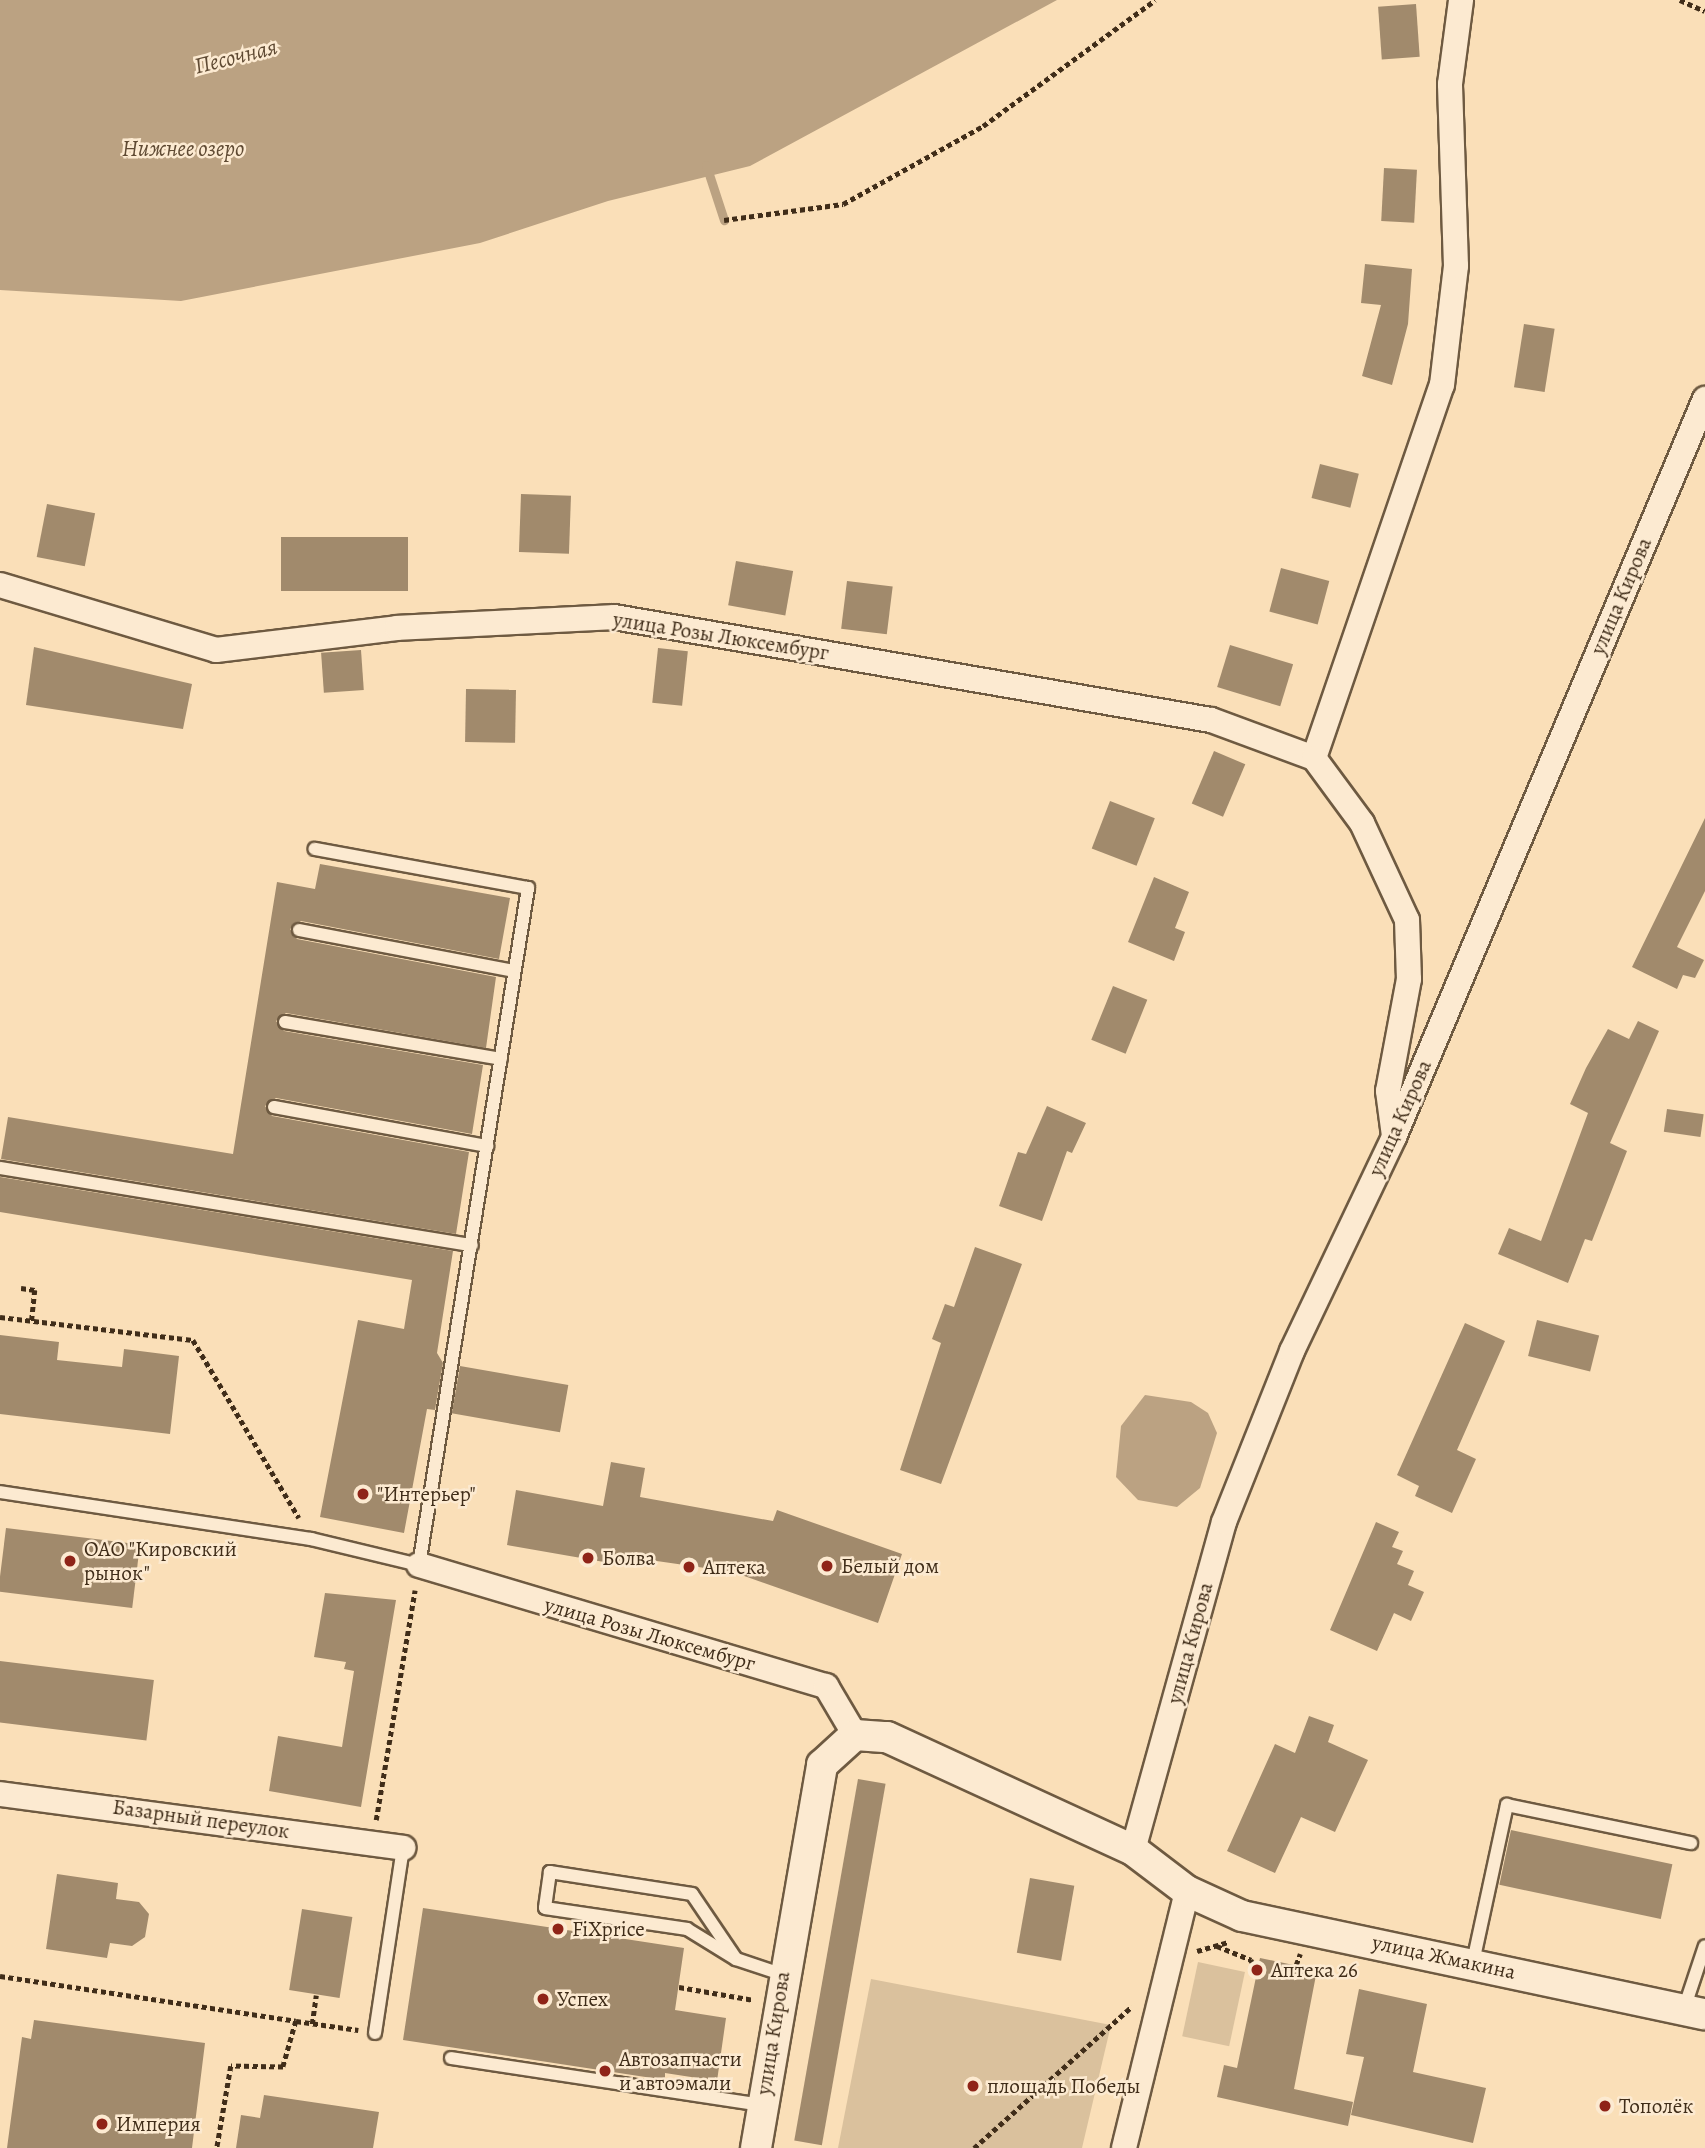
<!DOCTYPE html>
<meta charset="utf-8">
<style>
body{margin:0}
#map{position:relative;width:1705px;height:2148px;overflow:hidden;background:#fadfb8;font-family:Alegreya,serif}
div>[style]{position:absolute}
.green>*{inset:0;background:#dac19d;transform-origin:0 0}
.water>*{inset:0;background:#bba282}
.stream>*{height:9px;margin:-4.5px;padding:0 4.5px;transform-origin:4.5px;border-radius:4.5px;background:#bba282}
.building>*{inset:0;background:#a18a6c;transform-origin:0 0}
.path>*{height:4.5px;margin-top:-2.25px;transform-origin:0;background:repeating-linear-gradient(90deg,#402d19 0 5px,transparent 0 8.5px)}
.roads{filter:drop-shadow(2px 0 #6e5a41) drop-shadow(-2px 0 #6e5a41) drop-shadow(0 2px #6e5a41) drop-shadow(0 -2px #6e5a41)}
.service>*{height:12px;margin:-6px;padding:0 6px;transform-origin:6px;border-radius:6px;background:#fcead1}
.minor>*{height:24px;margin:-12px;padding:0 12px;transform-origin:12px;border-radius:12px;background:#fcead1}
.tertiary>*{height:30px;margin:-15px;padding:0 15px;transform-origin:15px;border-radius:15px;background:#fcead1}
.dots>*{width:19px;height:19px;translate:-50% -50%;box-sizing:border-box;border:4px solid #fcead1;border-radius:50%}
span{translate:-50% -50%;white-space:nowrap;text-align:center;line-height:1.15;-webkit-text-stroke:5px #fcead1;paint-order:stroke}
.street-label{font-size:21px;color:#402d19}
.poi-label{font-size:21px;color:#402d19}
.left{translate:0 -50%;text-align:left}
.water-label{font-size:23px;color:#5f4a33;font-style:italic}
</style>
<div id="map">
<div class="green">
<i style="left:1198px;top:1962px;width:48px;height:76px;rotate:12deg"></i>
<i style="clip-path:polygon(871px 1979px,1111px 2025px,1082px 2148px,838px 2148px)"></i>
</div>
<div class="water">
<i style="clip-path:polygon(0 0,1057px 0,750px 166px,608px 201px,480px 243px,181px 301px,0 290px)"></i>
<i style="clip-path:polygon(1145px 1395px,1191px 1402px,1208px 1413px,1217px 1433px,1200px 1488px,1177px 1507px,1138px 1500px,1116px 1477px,1121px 1426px)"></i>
</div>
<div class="stream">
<i style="left:706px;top:165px;width:58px;rotate:71.9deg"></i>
</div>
<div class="building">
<i style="left:1416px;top:4px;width:53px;height:38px;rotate:86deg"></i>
<i style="left:1384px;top:168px;width:33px;height:53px;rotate:3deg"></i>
<i style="clip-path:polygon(1365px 264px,1412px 269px,1408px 324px,1392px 385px,1362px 376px,1381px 305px,1361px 303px)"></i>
<i style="left:1524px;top:324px;width:31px;height:64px;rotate:9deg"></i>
<i style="left:1320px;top:464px;width:40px;height:35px;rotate:14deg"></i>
<i style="left:521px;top:494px;width:50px;height:58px;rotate:2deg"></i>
<i style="left:47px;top:504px;width:49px;height:54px;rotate:11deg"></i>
<i style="left:408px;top:537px;width:54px;height:127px;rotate:90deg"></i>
<i style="left:736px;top:561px;width:58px;height:45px;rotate:10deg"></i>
<i style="left:1281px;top:568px;width:50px;height:45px;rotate:15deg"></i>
<i style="left:847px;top:581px;width:46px;height:48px;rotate:7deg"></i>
<i style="left:1230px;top:645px;width:66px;height:44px;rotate:17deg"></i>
<i style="clip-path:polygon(34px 647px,192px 684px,183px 729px,26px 705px)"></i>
<i style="left:658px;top:648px;width:30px;height:55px;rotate:6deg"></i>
<i style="left:361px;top:650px;width:40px;height:40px;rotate:86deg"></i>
<i style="left:466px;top:689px;width:50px;height:53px;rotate:1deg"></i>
<i style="left:1214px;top:751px;width:34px;height:57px;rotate:23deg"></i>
<i style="left:1110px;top:801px;width:48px;height:51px;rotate:21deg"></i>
<i style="clip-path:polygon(1705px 818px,1705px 891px,1677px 947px,1704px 960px,1695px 978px,1683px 975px,1677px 989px,1632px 967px)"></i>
<i style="clip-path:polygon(320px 864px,510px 898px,499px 959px,301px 921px,290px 929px,297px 939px,496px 977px,486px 1048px,286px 1013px,276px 1021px,284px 1031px,483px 1065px,472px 1134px,276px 1098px,265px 1106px,272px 1116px,469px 1152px,456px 1234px,1px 1159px,8px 1117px,233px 1154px,277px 882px,315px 889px)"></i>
<i style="clip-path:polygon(1154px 877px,1189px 892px,1175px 928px,1185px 932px,1174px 961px,1128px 942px)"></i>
<i style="left:1113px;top:986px;width:37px;height:58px;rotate:22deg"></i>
<i style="clip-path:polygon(1638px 1021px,1659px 1031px,1610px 1143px,1627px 1151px,1592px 1241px,1585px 1239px,1568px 1283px,1498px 1254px,1509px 1228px,1541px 1241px,1588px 1113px,1570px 1104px,1586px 1068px,1608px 1029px,1629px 1039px)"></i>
<i style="clip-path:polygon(1047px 1106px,1086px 1123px,1072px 1153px,1067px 1151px,1042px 1221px,999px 1206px,1018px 1152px,1026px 1154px)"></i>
<i style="left:1667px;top:1109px;width:37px;height:23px;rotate:8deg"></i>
<i style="clip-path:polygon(0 1177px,453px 1251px,437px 1353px,443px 1363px,435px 1410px,427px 1409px,404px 1533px,320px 1517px,358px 1320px,404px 1329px,412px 1280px,0 1212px)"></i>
<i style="clip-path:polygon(975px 1247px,1022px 1264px,941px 1484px,900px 1470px,941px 1343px,932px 1339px,945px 1304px,954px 1307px)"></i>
<i style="left:1537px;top:1320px;width:64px;height:37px;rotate:14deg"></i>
<i style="clip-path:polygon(1465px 1323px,1505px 1341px,1457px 1450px,1476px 1459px,1452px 1513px,1415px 1496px,1419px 1486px,1397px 1475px)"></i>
<i style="clip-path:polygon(0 1335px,59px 1342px,57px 1360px,122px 1367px,124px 1349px,179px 1356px,170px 1434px,0 1414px)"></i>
<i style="left:460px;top:1366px;width:110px;height:48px;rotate:10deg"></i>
<i style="clip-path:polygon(611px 1462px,645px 1468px,640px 1497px,773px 1521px,777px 1510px,902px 1554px,878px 1623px,733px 1572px,629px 1557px,627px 1566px,507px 1545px,516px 1490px,603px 1506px)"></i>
<i style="clip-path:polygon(1376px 1522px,1399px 1532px,1392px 1547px,1403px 1551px,1397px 1564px,1414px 1571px,1408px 1585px,1424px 1592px,1411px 1621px,1394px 1613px,1377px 1651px,1330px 1630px)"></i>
<i style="left:6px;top:1528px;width:135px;height:64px;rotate:7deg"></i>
<i style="clip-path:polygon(325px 1593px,396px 1600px,361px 1807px,269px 1791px,278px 1736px,342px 1747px,354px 1671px,344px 1669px,346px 1662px,314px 1657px)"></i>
<i style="left:0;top:1661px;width:155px;height:61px;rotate:7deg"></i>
<i style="clip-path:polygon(1309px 1716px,1334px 1725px,1328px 1742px,1368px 1760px,1335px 1832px,1301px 1817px,1275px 1873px,1227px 1851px,1275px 1744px,1295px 1753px)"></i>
<i style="left:858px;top:1779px;width:28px;height:367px;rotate:10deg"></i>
<i style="left:1511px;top:1830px;width:165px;height:56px;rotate:12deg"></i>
<i style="clip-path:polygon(57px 1874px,118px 1883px,116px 1899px,139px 1902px,149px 1914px,145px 1937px,132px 1946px,110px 1943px,107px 1958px,46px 1949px)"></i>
<i style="left:1030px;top:1878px;width:45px;height:76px;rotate:10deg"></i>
<i style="clip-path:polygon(423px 1908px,684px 1948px,675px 2010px,726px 2018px,717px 2081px,665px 2073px,665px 2080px,403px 2040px)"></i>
<i style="left:302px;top:1909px;width:51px;height:82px;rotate:9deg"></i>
<i style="clip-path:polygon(1260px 1958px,1317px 1970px,1294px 2089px,1353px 2102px,1348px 2126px,1217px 2097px,1224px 2065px,1237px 2068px)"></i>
<i style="clip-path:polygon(1359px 1989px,1427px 2004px,1413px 2072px,1486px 2088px,1473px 2143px,1351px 2115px,1364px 2057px,1346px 2054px)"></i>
<i style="clip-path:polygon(34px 2020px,205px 2043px,192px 2148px,7px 2148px,22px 2037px,31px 2039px)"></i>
<i style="clip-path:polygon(264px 2095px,379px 2112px,373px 2148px,236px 2148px,241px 2115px,260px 2118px)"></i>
</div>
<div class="path">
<i style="left:1680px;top:0;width:27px;rotate:24deg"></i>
<i style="left:724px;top:220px;width:120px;rotate:-7.7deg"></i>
<i style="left:843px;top:204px;width:160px;rotate:-29.1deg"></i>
<i style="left:983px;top:126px;width:213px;rotate:-36.2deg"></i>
<i style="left:21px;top:1288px;width:14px;rotate:8deg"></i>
<i style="left:35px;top:1290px;width:31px;rotate:96deg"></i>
<i style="left:0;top:1317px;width:194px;rotate:6.8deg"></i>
<i style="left:193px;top:1340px;width:207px;rotate:59.2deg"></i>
<i style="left:376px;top:1820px;width:233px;rotate:-80.4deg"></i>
<i style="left:1217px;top:1946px;width:37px;rotate:22deg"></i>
<i style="left:1251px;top:1960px;width:12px;rotate:59deg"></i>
<i style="left:1197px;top:1951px;width:33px;rotate:-16deg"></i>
<i style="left:1296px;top:1965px;width:12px;rotate:-70deg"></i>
<i style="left:0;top:1976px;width:299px;rotate:8.6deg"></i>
<i style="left:296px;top:2021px;width:48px;rotate:105.8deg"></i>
<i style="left:283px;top:2067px;width:52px;rotate:-178.9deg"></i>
<i style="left:231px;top:2066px;width:83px;rotate:99.7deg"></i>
<i style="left:679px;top:1987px;width:76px;rotate:9.8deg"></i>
<i style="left:296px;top:2021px;width:63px;rotate:8.3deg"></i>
<i style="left:312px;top:2024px;width:29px;rotate:-82deg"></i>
<i style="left:974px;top:2148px;width:212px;rotate:-41.9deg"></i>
</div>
<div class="roads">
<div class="service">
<i style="left:299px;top:930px;width:219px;rotate:10.8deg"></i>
<i style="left:285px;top:1022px;width:219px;rotate:9.7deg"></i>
<i style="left:274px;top:1107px;width:217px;rotate:10.4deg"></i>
<i style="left:0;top:1168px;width:478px;rotate:9.3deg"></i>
<i style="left:0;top:1492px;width:315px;rotate:8.6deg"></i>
<i style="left:311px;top:1539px;width:111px;rotate:13.5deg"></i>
<i style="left:419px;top:1565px;width:686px;rotate:-80.85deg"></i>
<i style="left:528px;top:888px;width:217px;rotate:-169.6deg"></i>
<i style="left:736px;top:1959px;width:78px;rotate:-124.1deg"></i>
<i style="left:692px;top:1894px;width:144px;rotate:-171.2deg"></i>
<i style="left:550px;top:1872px;width:36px;rotate:98deg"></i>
<i style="left:545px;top:1908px;width:144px;rotate:8.4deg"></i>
<i style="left:687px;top:1929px;width:57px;rotate:31.5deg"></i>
<i style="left:736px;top:1959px;width:47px;rotate:18.4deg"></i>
<i style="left:1473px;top:1962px;width:161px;rotate:-77.8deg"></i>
<i style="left:1507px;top:1805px;width:188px;rotate:11.7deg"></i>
<i style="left:1684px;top:2009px;width:66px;rotate:-71.6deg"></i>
<i style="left:375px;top:2033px;width:187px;rotate:-81.4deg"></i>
<i style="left:451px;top:2058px;width:315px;rotate:8.6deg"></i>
</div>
<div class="minor">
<i style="left:0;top:585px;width:226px;rotate:16.7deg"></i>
<i style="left:216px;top:650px;width:182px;rotate:-6.9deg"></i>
<i style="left:397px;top:628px;width:217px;rotate:-2.9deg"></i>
<i style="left:614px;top:617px;width:606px;rotate:9.79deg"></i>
<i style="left:1211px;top:720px;width:110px;rotate:20.3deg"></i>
<i style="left:1314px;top:758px;width:394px;rotate:-71.1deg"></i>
<i style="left:1442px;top:385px;width:120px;rotate:-83.3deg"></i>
<i style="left:1456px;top:266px;width:182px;rotate:-91.9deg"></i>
<i style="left:1450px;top:84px;width:85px;rotate:-82.5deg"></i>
<i style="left:1314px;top:758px;width:81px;rotate:53.6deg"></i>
<i style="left:1362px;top:823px;width:107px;rotate:65.1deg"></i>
<i style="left:1407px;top:920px;width:59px;rotate:88.1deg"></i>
<i style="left:1409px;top:979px;width:114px;rotate:100.6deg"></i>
<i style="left:1388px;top:1091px;width:45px;rotate:82.4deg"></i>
<i style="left:419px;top:1565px;width:425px;rotate:16.6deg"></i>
<i style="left:826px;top:1686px;width:57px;rotate:59.4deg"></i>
<i style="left:0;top:1794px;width:407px;rotate:7.6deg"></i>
<i style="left:1133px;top:1850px;width:340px;rotate:-74.5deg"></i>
<i style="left:1224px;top:1522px;width:184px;rotate:-68.3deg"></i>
<i style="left:1292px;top:1351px;width:237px;rotate:-64.5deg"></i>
<i style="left:1394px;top:1137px;width:801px;rotate:-67.15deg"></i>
<i style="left:1124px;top:2148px;width:265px;rotate:-76.2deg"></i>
</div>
<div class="tertiary">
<i style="left:756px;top:2148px;width:389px;rotate:-80.2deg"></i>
<i style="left:822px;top:1765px;width:45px;rotate:-42.3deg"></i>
<i style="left:855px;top:1735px;width:32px;rotate:4deg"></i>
<i style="left:887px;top:1737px;width:271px;rotate:24.7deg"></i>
<i style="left:1133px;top:1850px;width:68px;rotate:37.2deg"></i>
<i style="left:1187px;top:1891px;width:60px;rotate:24.4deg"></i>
<i style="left:1242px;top:1916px;width:473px;rotate:12deg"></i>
</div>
</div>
<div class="dots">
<i style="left:363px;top:1494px;background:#8f2418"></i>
<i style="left:588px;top:1558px;background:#8f2418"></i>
<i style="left:70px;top:1561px;background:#8f2418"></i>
<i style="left:827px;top:1566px;background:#8f2418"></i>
<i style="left:689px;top:1567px;background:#8f2418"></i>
<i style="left:558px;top:1929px;background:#8f2418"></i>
<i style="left:1257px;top:1970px;background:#8f2418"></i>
<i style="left:543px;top:1999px;background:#8f2418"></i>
<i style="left:605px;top:2071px;background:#8f2418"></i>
<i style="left:973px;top:2086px;background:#8f2418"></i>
<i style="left:1605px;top:2106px;background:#8f2418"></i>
<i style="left:102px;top:2124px;background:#8f2418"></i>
</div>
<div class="street-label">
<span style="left:1621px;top:596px;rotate:-67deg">улица Кирова</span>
<span style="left:721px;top:636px;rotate:9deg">улица Розы Люксембург</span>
<span style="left:1400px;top:1118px;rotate:-66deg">улица Кирова</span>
<span style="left:650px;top:1634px;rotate:16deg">улица Розы Люксембург</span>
<span style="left:1190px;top:1643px;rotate:-75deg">улица Кирова</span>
<span style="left:201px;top:1819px;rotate:8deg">Базарный переулок</span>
<span style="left:1444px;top:1957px;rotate:12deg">улица Жмакина</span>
<span style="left:773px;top:2033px;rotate:-81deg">улица Кирова</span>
</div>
<div class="poi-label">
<span class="left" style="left:377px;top:1494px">"Интерьер"</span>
<span class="left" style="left:84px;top:1561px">ОАО "Кировский<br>рынок"</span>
<span class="left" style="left:602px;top:1558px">Болва</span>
<span class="left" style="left:841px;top:1566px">Белый дом</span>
<span class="left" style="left:703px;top:1567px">Аптека</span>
<span class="left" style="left:572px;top:1929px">FiXprice</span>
<span class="left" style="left:1271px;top:1970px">Аптека 26</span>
<span class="left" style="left:557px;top:1999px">Успех</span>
<span class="left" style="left:619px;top:2071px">Автозапчасти<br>и автоэмали</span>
<span class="left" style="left:987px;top:2086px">площадь Победы</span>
<span class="left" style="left:1619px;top:2106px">Тополёк</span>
<span class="left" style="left:116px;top:2124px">Империя</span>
</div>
<div class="water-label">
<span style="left:236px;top:57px;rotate:-14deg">Песочная</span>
<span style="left:183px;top:149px">Нижнее озеро</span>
</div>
</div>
